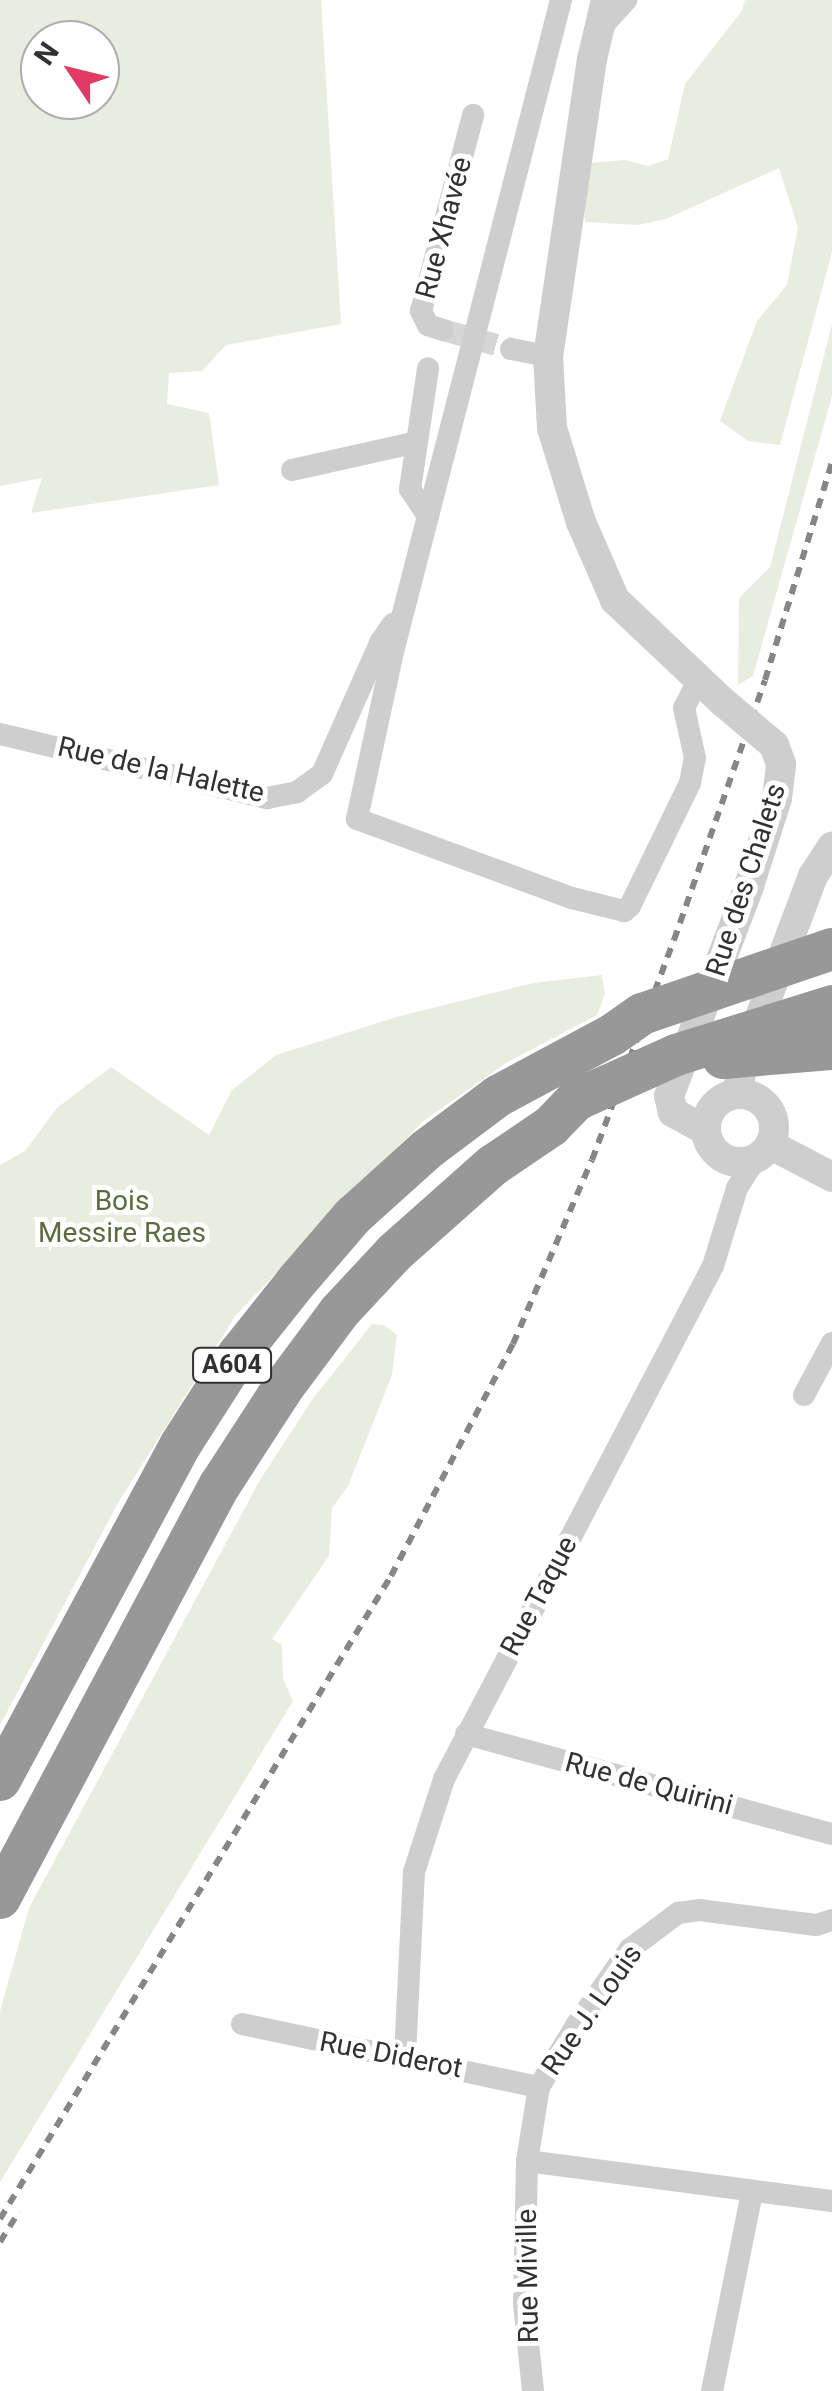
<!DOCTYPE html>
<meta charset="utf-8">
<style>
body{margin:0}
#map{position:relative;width:832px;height:2391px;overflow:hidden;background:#fff;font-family:Roboto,sans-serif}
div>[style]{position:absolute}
.green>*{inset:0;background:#e9eddf}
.minor-tunnel>*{height:22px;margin-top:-11px;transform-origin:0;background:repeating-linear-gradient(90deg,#d6d6d6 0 22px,transparent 0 33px)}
.minor>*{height:22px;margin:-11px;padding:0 11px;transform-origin:11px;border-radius:11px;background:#cecece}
.tertiary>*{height:30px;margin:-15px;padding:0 15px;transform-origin:15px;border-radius:15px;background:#cecece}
.tertiary>.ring{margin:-15px;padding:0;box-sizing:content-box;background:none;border:30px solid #cecece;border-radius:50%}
.motorway>*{height:42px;margin:-21px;padding:0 21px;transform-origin:21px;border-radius:21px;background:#989898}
.rail>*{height:6px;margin-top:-3px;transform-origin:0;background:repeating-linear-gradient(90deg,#868686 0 10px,transparent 0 18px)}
.tertiary-bridge>*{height:30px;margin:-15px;padding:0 15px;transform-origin:15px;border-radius:15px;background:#cecece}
.motorway-bridge>*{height:42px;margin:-21px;padding:0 21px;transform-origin:21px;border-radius:21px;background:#989898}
span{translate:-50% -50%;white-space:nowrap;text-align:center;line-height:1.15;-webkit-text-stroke:10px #fff;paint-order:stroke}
.shield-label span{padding:2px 8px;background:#fff;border:2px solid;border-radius:8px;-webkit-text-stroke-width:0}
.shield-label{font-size:25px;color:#313131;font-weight:700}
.street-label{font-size:28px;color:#313131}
.park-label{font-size:28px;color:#5c6b3f}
.north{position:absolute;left:20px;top:20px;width:100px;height:100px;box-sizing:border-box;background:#fff;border:2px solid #adadad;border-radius:50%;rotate:305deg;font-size:28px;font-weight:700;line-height:40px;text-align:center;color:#313131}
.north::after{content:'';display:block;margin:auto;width:35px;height:45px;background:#df3b65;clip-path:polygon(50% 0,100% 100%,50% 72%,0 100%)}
</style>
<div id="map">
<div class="green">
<i style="clip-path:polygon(evenodd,0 0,321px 0,341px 324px,226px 345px,202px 371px,169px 373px,167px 404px,209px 413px,219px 485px,31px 513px,42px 478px,0 486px,0 0,40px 40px,100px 40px,100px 100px,40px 100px,40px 40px)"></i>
<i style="clip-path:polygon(745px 0,832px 0,832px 252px,780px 445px,748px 441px,720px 421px,757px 321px,787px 285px,798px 228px,779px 168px,666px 219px,638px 225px,585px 222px,581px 164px,625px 160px,648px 166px,668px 159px,685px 84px,741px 12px)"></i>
<i style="clip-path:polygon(832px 324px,832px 396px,753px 676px,738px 685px,739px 598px,770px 567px)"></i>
<i style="clip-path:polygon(602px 975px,605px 994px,597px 1015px,506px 1063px,422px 1122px,236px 1315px,118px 1503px,0 1725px,0 1165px,25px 1151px,57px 1108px,111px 1067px,209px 1135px,232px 1090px,276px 1055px,400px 1016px,533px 983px)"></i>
<i style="clip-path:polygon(372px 1324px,384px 1325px,397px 1335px,392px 1375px,348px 1486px,332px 1508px,329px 1556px,272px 1639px,282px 1645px,283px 1679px,293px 1701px,0 2182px,0 2011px,29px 1908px,260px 1480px,312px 1400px)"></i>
</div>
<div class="minor-tunnel">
<i style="left:443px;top:330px;width:71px;rotate:15.6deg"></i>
</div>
<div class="minor">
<i style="left:561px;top:0;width:673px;rotate:104.45deg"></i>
<i style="left:393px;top:652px;width:171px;rotate:102.2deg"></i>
<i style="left:357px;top:819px;width:229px;rotate:20.2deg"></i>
<i style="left:572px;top:898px;width:54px;rotate:14deg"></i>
<i style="left:624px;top:911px;width:8px;rotate:-40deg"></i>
<i style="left:630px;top:906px;width:137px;rotate:-64deg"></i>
<i style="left:690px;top:783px;width:25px;rotate:-79deg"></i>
<i style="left:695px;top:758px;width:51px;rotate:-102.4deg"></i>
<i style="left:684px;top:708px;width:31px;rotate:-63deg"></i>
<i style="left:601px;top:28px;width:38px;rotate:-48deg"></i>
<i style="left:443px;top:330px;width:16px;rotate:-162deg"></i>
<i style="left:428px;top:325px;width:16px;rotate:-117deg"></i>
<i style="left:421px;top:311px;width:203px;rotate:-75.1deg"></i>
<i style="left:511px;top:349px;width:38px;rotate:11deg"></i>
<i style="left:292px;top:470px;width:124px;rotate:-12.6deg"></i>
<i style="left:428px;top:516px;width:32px;rotate:-124deg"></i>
<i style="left:410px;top:489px;width:122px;rotate:-81.5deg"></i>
<i style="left:0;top:734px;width:275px;rotate:13.5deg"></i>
<i style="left:267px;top:798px;width:31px;rotate:-11deg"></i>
<i style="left:297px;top:792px;width:31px;rotate:-36deg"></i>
<i style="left:322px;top:774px;width:145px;rotate:-66.1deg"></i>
<i style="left:381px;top:641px;width:21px;rotate:-55deg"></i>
<i style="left:804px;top:1395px;width:59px;rotate:-61.7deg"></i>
<i style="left:466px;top:1734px;width:379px;rotate:15.3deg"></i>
<i style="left:242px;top:2024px;width:304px;rotate:12deg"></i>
<i style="left:405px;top:2056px;width:184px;rotate:-87.2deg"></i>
<i style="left:414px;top:1872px;width:98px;rotate:-72.1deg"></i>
<i style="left:444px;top:1779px;width:579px;rotate:-62.33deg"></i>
<i style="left:713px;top:1266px;width:82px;rotate:-72.9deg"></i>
<i style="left:737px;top:1188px;width:33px;rotate:-57deg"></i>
<i style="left:527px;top:2161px;width:308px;rotate:7.5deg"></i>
<i style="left:533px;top:2391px;width:87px;rotate:-95.9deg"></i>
<i style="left:524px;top:2304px;width:143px;rotate:-88.8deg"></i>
<i style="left:527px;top:2161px;width:75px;rotate:-80.8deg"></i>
<i style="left:539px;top:2087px;width:74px;rotate:-58.9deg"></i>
<i style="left:577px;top:2024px;width:92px;rotate:-54.8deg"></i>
<i style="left:630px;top:1949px;width:60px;rotate:-36.9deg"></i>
<i style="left:678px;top:1913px;width:21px;rotate:-8deg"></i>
<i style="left:699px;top:1910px;width:118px;rotate:7.3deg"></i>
<i style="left:816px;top:1925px;width:17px;rotate:-17deg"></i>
<i style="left:712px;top:2391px;width:203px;rotate:-78.6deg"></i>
</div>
<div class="tertiary">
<i style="left:606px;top:0;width:61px;rotate:103.3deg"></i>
<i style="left:592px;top:59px;width:300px;rotate:98.4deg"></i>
<i style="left:548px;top:356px;width:72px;rotate:86.8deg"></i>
<i style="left:552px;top:428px;width:98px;rotate:72.9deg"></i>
<i style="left:581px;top:522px;width:85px;rotate:66.4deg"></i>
<i style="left:615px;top:600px;width:149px;rotate:43.4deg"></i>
<i class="ring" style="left:706px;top:1094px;width:38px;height:38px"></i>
<i style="left:737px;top:1094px;width:33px;rotate:-79deg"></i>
<i style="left:743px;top:1062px;width:199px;rotate:-69.4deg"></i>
<i style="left:813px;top:876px;width:35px;rotate:-57deg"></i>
<i style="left:705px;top:1130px;width:37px;rotate:-151deg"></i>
<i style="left:673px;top:1112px;width:16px;rotate:-104deg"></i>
<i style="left:669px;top:1096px;width:225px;rotate:-69.1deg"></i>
<i style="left:749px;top:886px;width:92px;rotate:-72.3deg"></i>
<i style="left:777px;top:798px;width:34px;rotate:-83deg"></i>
<i style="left:781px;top:764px;width:20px;rotate:-110deg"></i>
<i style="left:771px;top:1145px;width:69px;rotate:27.7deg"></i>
</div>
<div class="motorway">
<i style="left:0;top:1780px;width:382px;rotate:-61.7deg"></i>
<i style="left:181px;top:1444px;width:106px;rotate:-57.4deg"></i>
<i style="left:238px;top:1355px;width:95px;rotate:-51.4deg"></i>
<i style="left:297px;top:1281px;width:86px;rotate:-49.3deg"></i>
<i style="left:353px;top:1216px;width:98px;rotate:-42.1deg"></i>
<i style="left:426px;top:1150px;width:90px;rotate:-36.9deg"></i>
<i style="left:498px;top:1096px;width:129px;rotate:-28.2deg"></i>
<i style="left:0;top:1898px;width:468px;rotate:-62deg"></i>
<i style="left:220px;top:1485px;width:114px;rotate:-57.1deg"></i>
<i style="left:282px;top:1389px;width:97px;rotate:-53.4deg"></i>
<i style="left:340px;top:1311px;width:79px;rotate:-47deg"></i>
<i style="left:394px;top:1253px;width:131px;rotate:-41.6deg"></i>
<i style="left:492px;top:1166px;width:71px;rotate:-34.1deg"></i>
</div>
<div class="rail">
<i style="left:0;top:2219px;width:753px;rotate:-58.7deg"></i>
<i style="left:391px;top:1576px;width:262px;rotate:-62.3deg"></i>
<i style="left:513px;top:1344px;width:200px;rotate:-66.8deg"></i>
<i style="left:592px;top:1160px;width:235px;rotate:-69.6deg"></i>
<i style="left:674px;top:940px;width:275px;rotate:-70.7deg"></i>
<i style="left:765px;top:680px;width:228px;rotate:-72.9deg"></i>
<i style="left:0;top:2242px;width:36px;rotate:-58deg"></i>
</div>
<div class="tertiary-bridge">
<i style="left:723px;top:702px;width:67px;rotate:40.1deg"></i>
</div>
<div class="motorway-bridge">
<i style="left:612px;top:1035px;width:37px;rotate:-35deg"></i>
<i style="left:642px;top:1014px;width:201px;rotate:-18.9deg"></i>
<i style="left:723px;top:1058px;width:109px;rotate:-4.7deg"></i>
<i style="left:551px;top:1126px;width:36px;rotate:-46deg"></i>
<i style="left:576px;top:1100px;width:110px;rotate:-24.2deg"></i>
<i style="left:676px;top:1055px;width:164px;rotate:-17.4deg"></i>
</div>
<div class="shield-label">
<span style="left:232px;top:1365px">A604</span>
</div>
<div class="street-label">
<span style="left:444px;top:228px;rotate:-75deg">Rue Xhavée</span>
<span style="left:161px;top:770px;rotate:13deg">Rue de la Halette</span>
<span style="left:746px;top:880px;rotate:-72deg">Rue des Chalets</span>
<span style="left:539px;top:1596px;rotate:-62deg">Rue Taque</span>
<span style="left:649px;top:1784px;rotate:15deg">Rue de Quirini</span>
<span style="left:592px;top:2010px;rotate:-55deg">Rue J. Louis</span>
<span style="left:391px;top:2055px;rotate:11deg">Rue Diderot</span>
<span style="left:528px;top:2276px;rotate:-91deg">Rue Miville</span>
</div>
<div class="park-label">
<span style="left:122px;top:1217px">Bois<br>Messire Raes</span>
</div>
<div class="north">N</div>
</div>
